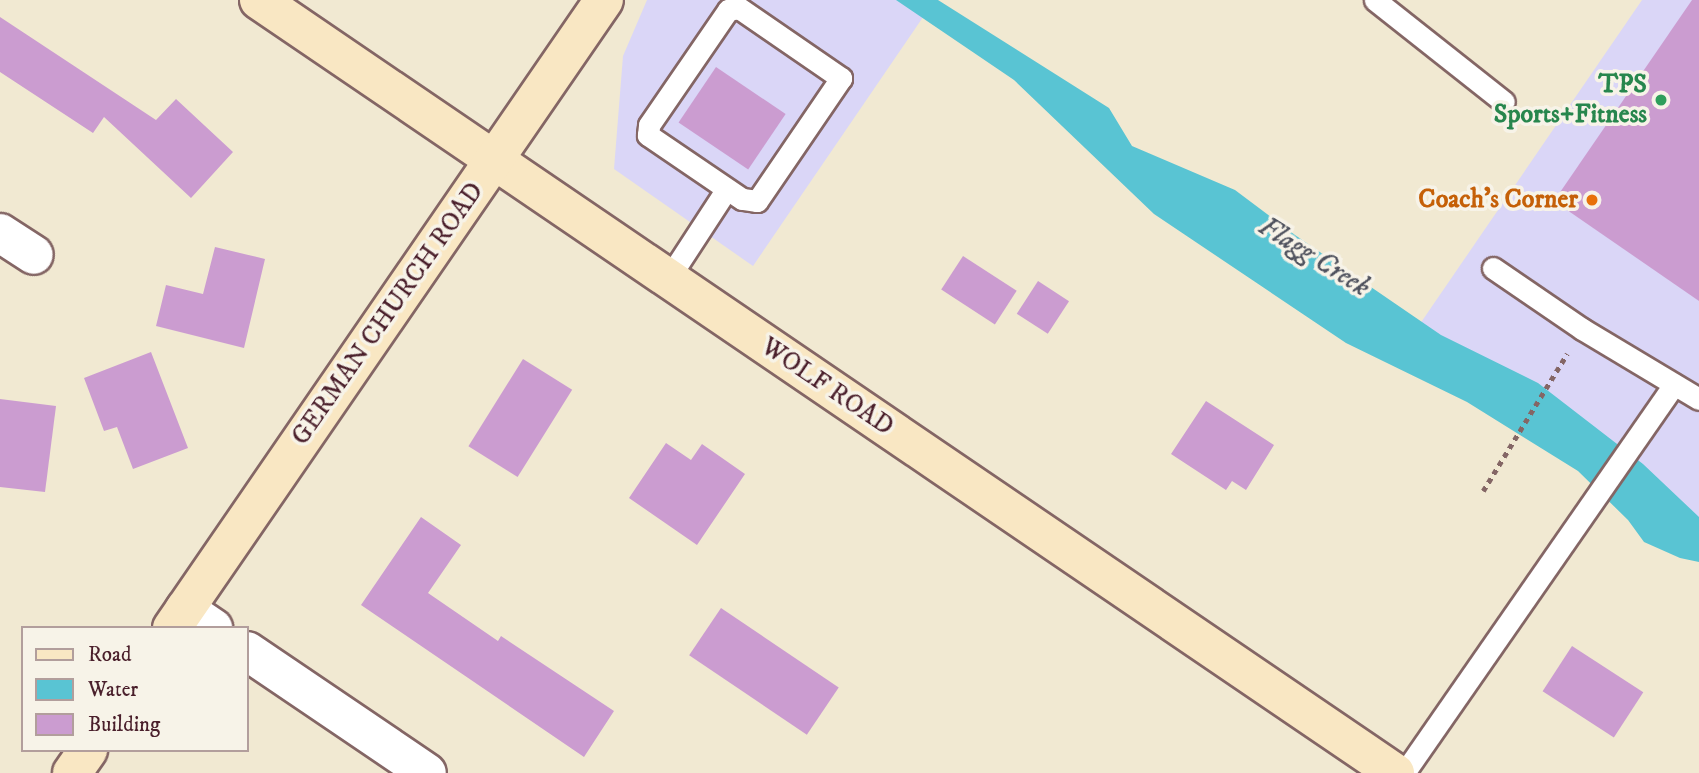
<!DOCTYPE html>
<style>
body{margin:0}
#map{position:relative;width:1699px;height:773px;overflow:hidden;background:#f1e9d2;font-family:"IM FELL DW Pica",serif}
div>[style]{position:absolute}
.built>*{inset:0;background:#dad6f7}
.water>*{inset:0;background:#59c4d3}
.building>*{inset:0;background:#cb9cd0;transform-origin:0 0}
.path>*{height:4.5px;margin-top:-2.25px;transform-origin:0;background:repeating-linear-gradient(90deg,#846665 0 5px,transparent 0 10px)}
.roads{filter:drop-shadow(2px 0 #846665) drop-shadow(-2px 0 #846665) drop-shadow(0 2px #846665) drop-shadow(0 -2px #846665)}
.lane>*{height:21px;margin:-10.5px;padding:0 10.5px;transform-origin:10.5px;border-radius:10.5px;background:#fff}
.street>*{height:38px;margin:-19px;padding:0 19px;transform-origin:19px;border-radius:19px;background:#fff}
.secondary>*{height:38px;margin:-19px;padding:0 19px;transform-origin:19px;border-radius:19px;background:#f9e7c3}
.dots>*{width:19px;height:19px;translate:-50% -50%;box-sizing:border-box;border:4px solid #f7f3e8;border-radius:50%}
span{translate:-50% -50%;white-space:nowrap;text-align:center;line-height:1.15;-webkit-text-stroke:7px #f7f3e8;paint-order:stroke}
.leisure-label{font-size:26px;color:#27864d;font-weight:700}
.right{translate:-100% -50%;text-align:right}
.food-label{font-size:26px;color:#c56008;font-weight:700}
.street-label{font-size:26px;color:#4a1f2b}
.water-label{font-size:28px;color:#4e515d;font-style:italic}
.legend{position:absolute;left:21px;top:626px;width:228px;height:126px;box-sizing:border-box;background:#f7f3e8;border:2px solid #b29e9c;margin:0;padding:9px 12px;list-style:none;font-size:21px;color:#4a1f2b}
.legend li{display:flex;align-items:center;gap:14px;height:35px}
.legend b{width:35px;border:2px solid #b29e9c}
</style>
<div id="map">
<div class="built">
<i style="clip-path:polygon(647px 0,926px 0,932px 4px,753px 266px,614px 169px,623px 56px)"></i>
<i style="clip-path:polygon(1642px 0,1699px 0,1699px 523px,1400px 353px)"></i>
</div>
<div class="water">
<i style="clip-path:polygon(896px 0,938px 0,1109px 108px,1132px 146px,1235px 190px,1295px 235px,1441px 335px,1538px 383px,1643px 464px,1699px 517px,1699px 562px,1680px 558px,1644px 542px,1628px 520px,1578px 471px,1467px 402px,1346px 343px,1154px 214px,1014px 80px)"></i>
</div>
<div class="building">
<i style="clip-path:polygon(1692px 0,1699px 0,1699px 301px,1554px 201px)"></i>
<i style="clip-path:polygon(0 17px,156px 120px,176px 99px,233px 152px,191px 198px,104px 117px,93px 133px,0 72px)"></i>
<i style="left:716px;top:67px;width:84px;height:67px;rotate:34deg"></i>
<i style="clip-path:polygon(215px 247px,265px 259px,244px 348px,156px 326px,166px 285px,203px 294px)"></i>
<i style="left:963px;top:256px;width:64px;height:40px;rotate:33deg"></i>
<i style="left:1038px;top:281px;width:37px;height:39px;rotate:33deg"></i>
<i style="clip-path:polygon(151px 352px,188px 448px,133px 469px,117px 427px,104px 431px,84px 378px)"></i>
<i style="left:523px;top:359px;width:58px;height:103px;rotate:32deg"></i>
<i style="clip-path:polygon(0 399px,56px 406px,45px 492px,0 487px)"></i>
<i style="clip-path:polygon(1206px 401px,1274px 445px,1246px 490px,1232px 481px,1226px 490px,1171px 454px)"></i>
<i style="clip-path:polygon(666px 443px,691px 460px,702px 444px,745px 474px,697px 545px,629px 498px)"></i>
<i style="clip-path:polygon(421px 517px,461px 545px,428px 593px,498px 641px,501px 636px,614px 711px,584px 757px,361px 605px)"></i>
<i style="left:721px;top:608px;width:142px;height:57px;rotate:34deg"></i>
<i style="left:1572px;top:646px;width:85px;height:54px;rotate:33deg"></i>
</div>
<div class="path">
<i style="left:1483px;top:491px;width:161px;rotate:-58.5deg"></i>
</div>
<div class="roads">
<div class="lane">
<i style="left:1375px;top:0;width:164px;rotate:38.3deg"></i>
<i style="left:739px;top:8px;width:124px;rotate:34.5deg"></i>
<i style="left:841px;top:78px;width:149px;rotate:124.3deg"></i>
<i style="left:757px;top:201px;width:15px;rotate:-172deg"></i>
<i style="left:742px;top:199px;width:114px;rotate:-145.8deg"></i>
<i style="left:648px;top:135px;width:10px;rotate:-84deg"></i>
<i style="left:649px;top:125px;width:140px;rotate:-55.5deg"></i>
<i style="left:728px;top:10px;width:11px;rotate:-10deg"></i>
<i style="left:1493px;top:268px;width:108px;rotate:34.4deg"></i>
<i style="left:1582px;top:329px;width:136px;rotate:30.9deg"></i>
<i style="left:668px;top:279px;width:106px;rotate:-56.9deg"></i>
<i style="left:1404px;top:773px;width:473px;rotate:-55.2deg"></i>
</div>
<div class="street">
<i style="left:0;top:233px;width:40px;rotate:32.9deg"></i>
<i style="left:185px;top:609px;width:34px;rotate:34deg"></i>
<i style="left:247px;top:651px;width:217px;rotate:34.1deg"></i>
</div>
<div class="secondary">
<i style="left:259px;top:0;width:1374px;rotate:34.23deg"></i>
<i style="left:172px;top:628px;width:762px;rotate:-55.48deg"></i>
<i style="left:72px;top:773px;width:28px;rotate:-55deg"></i>
</div>
</div>
<div class="dots">
<i style="left:1661px;top:100px;background:#2e9e5b"></i>
<i style="left:1592px;top:200px;background:#e8710a"></i>
</div>
<div class="leisure-label">
<span class="right" style="left:1647px;top:100px">TPS<br>Sports+Fitness</span>
</div>
<div class="food-label">
<span class="right" style="left:1578px;top:200px">Coach's Corner</span>
</div>
<div class="street-label">
<span style="left:388px;top:314px;rotate:-55deg">GERMAN CHURCH ROAD</span>
<span style="left:827px;top:387px;rotate:34deg">WOLF ROAD</span>
</div>
<div class="water-label">
<span style="left:1314px;top:257px;rotate:32deg">Flagg Creek</span>
</div>
<ul class="legend">
<li><b style="height:9px;background:#f9e7c3"></b>Road</li>
<li><b style="height:19px;background:#59c4d3"></b>Water</li>
<li><b style="height:19px;background:#cb9cd0"></b>Building</li>
</ul>
</div>
